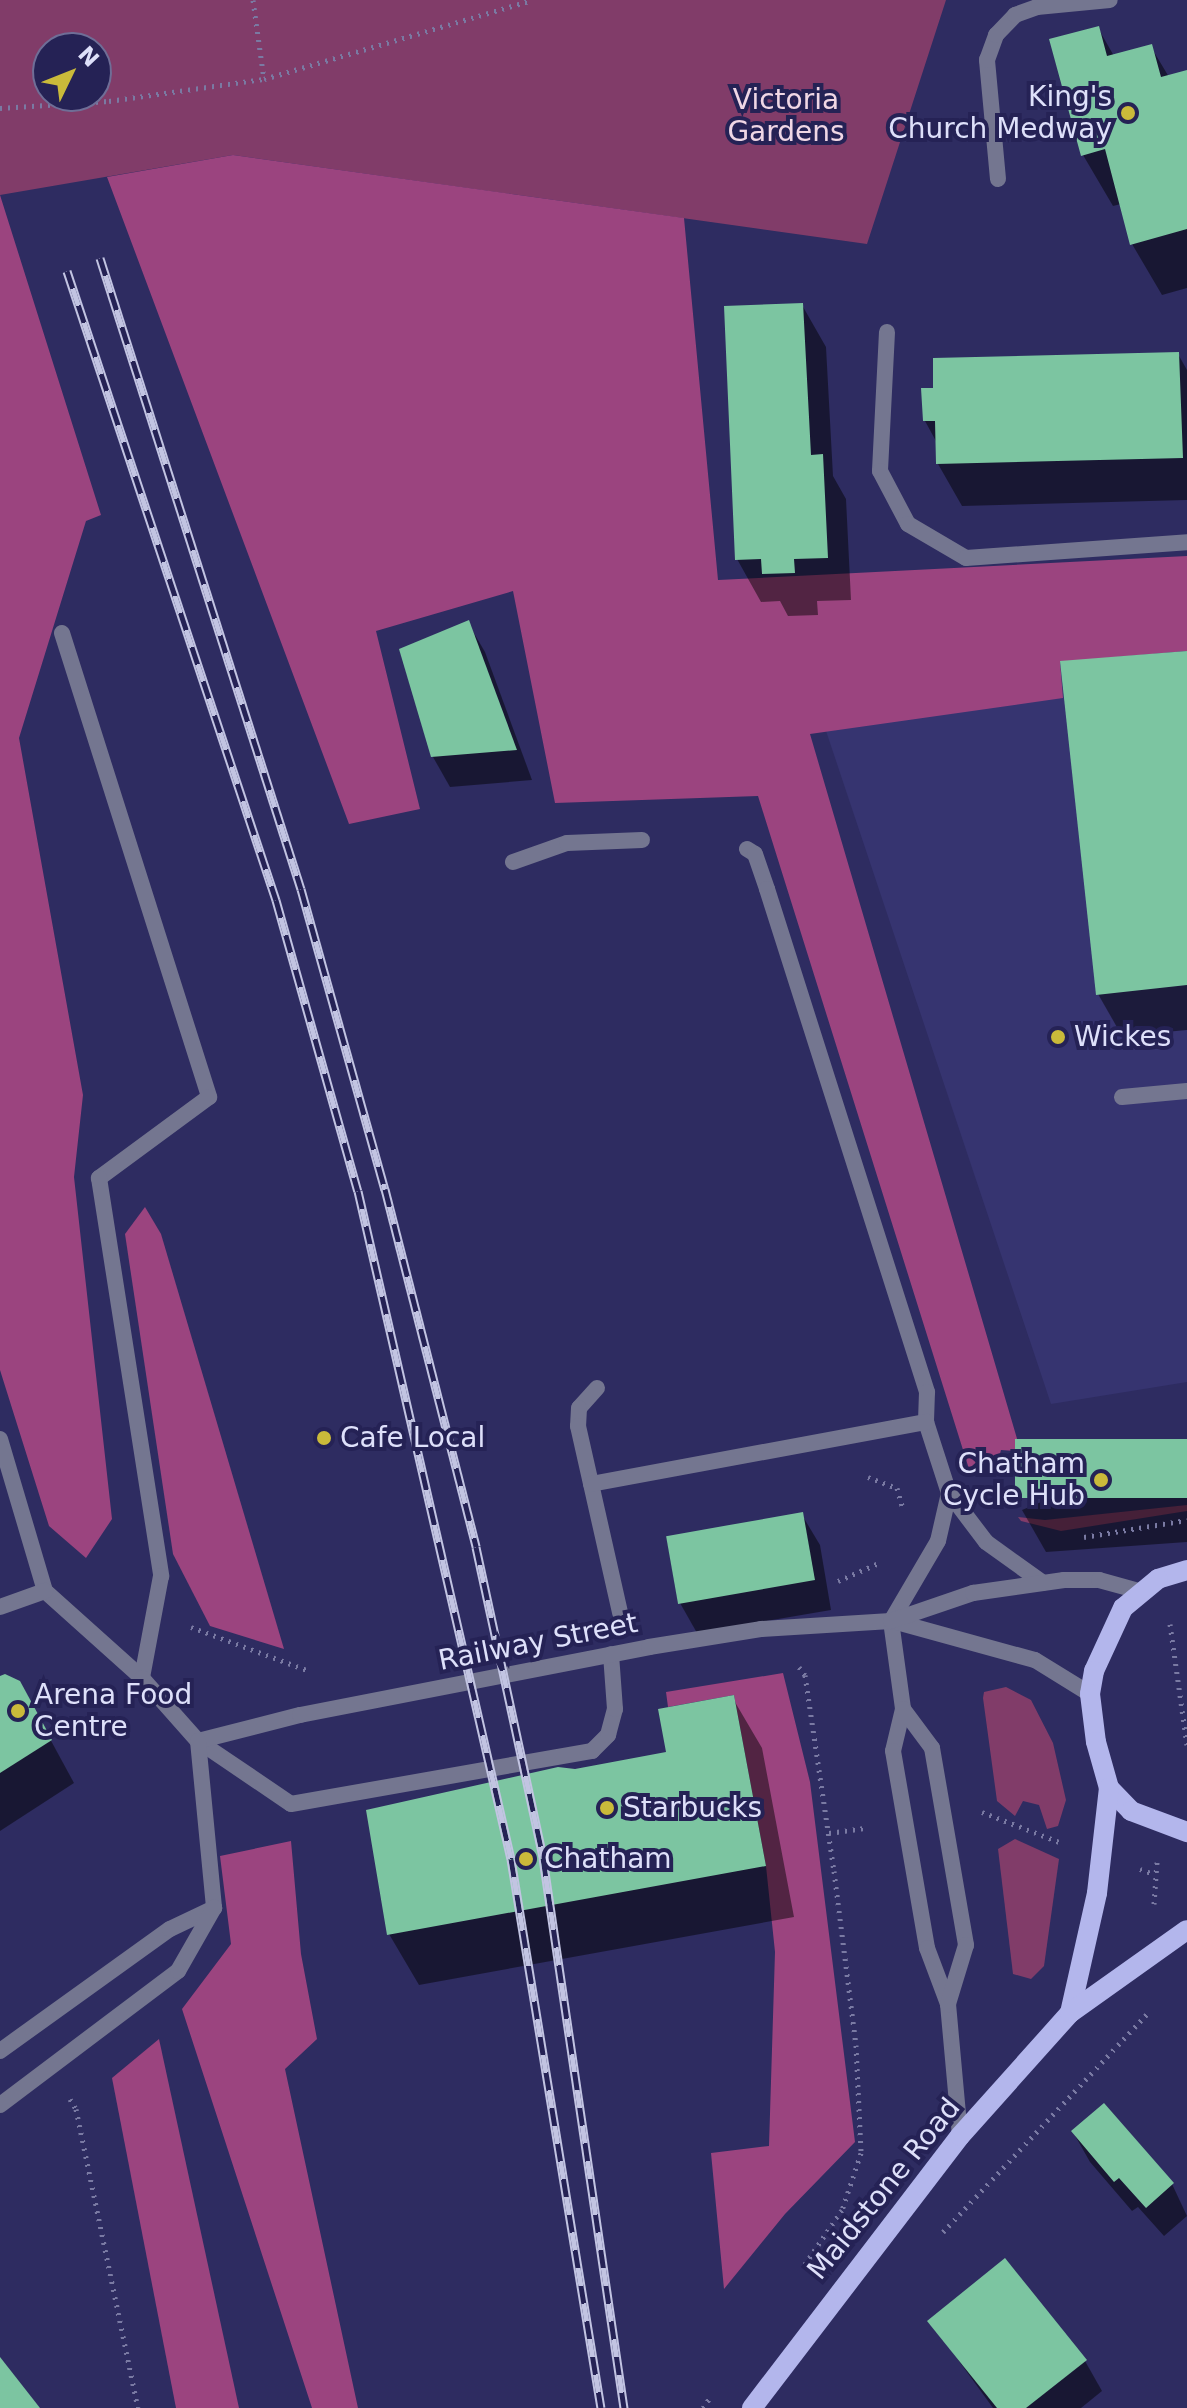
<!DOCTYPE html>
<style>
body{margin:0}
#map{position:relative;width:1187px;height:2408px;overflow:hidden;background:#2e2c61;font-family:"DejaVu Sans",sans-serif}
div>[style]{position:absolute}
.built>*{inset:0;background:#363470}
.green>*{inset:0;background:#813c69}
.forest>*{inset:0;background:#9b447f}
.shadow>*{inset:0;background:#0007}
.building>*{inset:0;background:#7cc5a1;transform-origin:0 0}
.path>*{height:5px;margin-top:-2.5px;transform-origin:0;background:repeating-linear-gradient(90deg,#7a7aa3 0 2px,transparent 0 8px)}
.service>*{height:16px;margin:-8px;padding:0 8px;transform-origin:8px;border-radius:8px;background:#747690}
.minor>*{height:16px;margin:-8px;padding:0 8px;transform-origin:8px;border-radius:8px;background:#747690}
.primary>*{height:20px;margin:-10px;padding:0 10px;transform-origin:10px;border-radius:10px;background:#b3b6ec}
.rail>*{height:9px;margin-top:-4.5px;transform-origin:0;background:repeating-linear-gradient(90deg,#252255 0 18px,#c2c4e2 0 36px);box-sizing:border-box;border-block:2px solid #c2c4e2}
.dots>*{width:22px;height:22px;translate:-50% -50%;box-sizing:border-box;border:4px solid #252255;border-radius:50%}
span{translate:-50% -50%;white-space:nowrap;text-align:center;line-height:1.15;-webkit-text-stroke:8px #252255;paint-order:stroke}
.poi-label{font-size:28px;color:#dee0fa}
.right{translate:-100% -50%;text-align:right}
.left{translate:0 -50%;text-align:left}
.park-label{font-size:28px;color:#f0d7e5}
.street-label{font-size:28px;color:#dee0fa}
.north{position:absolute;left:32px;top:32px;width:80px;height:80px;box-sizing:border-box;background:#252255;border:2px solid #6f6e97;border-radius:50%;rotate:47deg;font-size:22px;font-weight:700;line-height:32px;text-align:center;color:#dee0fa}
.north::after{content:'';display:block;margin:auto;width:28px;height:36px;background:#caba3a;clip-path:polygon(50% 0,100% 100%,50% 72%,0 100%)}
</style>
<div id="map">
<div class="built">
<i style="clip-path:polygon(1187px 629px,1187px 1382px,1051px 1404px,813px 692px)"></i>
</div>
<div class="green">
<i style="clip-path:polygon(evenodd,0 0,946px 0,867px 244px,233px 155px,0 195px,0 0,48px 48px,96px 48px,96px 96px,48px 96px,48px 48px)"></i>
<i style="clip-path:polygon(1187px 1505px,1187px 1511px,1061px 1531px,1021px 1521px,1018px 1517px,1045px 1520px)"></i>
<i style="clip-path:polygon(1006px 1687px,1031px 1700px,1053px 1743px,1066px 1800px,1058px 1826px,1047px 1829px,1039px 1805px,1023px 1801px,1015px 1816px,997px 1801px,983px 1698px,984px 1692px)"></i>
<i style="clip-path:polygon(1015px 1839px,1059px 1859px,1044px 1966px,1031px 1979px,1013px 1974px,998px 1849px)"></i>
</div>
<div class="forest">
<i style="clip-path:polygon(233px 155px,684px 218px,718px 580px,1187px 556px,1187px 651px,1060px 662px,1063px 698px,810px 734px,1018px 1442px,1015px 1451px,1001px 1450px,998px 1461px,969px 1469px,758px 796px,555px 803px,513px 591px,376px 631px,420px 809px,349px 824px,107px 177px)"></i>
<i style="clip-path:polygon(0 195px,101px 515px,86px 521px,19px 738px,83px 1095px,74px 1177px,112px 1519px,86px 1558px,49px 1526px,0 1370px)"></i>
<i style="clip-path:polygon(145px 1207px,161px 1234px,284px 1649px,210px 1626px,173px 1554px,125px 1234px)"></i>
<i style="clip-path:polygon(783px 1673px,810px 1782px,855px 2142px,785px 2214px,724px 2289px,711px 2153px,769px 2146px,775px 1952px,766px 1866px,734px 1695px,668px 1707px,666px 1692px)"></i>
<i style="clip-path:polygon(291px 1841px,301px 1954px,317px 2039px,285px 2069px,358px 2408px,312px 2408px,182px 2009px,231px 1944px,220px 1856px)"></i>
<i style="clip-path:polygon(159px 2039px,239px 2408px,176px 2408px,112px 2078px)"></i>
</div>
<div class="shadow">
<i style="clip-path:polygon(1098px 28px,1114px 56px,1151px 47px,1169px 77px,1187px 72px,1187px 288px,1162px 295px,1132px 244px,1121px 204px,1113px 206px,1083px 155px)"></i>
<i style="clip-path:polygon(802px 305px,826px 347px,833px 476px,846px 499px,851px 600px,817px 601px,818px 615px,788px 616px,780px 601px,761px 602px,737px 559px)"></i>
<i style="clip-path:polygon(1178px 354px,1187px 370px,1187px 500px,962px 506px,938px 464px,937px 443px,925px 421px)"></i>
<i style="clip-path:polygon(468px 623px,485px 652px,532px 780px,450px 787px,433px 757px)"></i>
<i style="clip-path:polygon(1187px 653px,1187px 1030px,1122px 1036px,1098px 994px)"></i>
<i style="clip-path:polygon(1187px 1441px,1187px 1542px,1046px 1552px,1022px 1510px)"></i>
<i style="clip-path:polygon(802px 1515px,820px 1545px,831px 1610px,697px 1633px,680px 1603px)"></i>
<i style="clip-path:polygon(0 1678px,43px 1726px,74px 1783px,0 1831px)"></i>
<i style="clip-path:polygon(732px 1697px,762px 1748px,794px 1917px,419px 1985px,389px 1934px,668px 1754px)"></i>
<i style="clip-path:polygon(1073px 2132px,1172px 2184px,1187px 2216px,1164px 2236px,1138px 2207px,1132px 2211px,1090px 2162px)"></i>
<i style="clip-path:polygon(930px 2321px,1085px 2361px,1102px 2391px,1081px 2408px,993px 2408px)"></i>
</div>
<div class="building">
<i style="clip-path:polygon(1099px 26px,1107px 56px,1152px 44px,1161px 77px,1187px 70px,1187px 229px,1130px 245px,1105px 149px,1081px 156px,1049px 39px)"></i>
<i style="clip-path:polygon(803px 303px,811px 455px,823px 454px,828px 558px,794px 559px,795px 573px,762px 574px,761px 559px,735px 560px,724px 306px)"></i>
<i style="clip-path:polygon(1179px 352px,1183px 458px,936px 464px,935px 421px,923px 421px,921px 388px,933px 388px,933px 358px)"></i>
<i style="clip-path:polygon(469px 620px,517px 750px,431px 757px,399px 649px)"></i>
<i style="clip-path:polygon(1187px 651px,1187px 985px,1096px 995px,1060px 661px)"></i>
<i style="left:1187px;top:1439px;width:59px;height:172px;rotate:90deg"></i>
<i style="left:803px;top:1512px;width:69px;height:139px;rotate:80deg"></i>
<i style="clip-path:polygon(5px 1674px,20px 1681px,52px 1740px,0 1773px,0 1676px)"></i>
<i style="clip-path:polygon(734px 1695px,766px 1866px,387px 1935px,366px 1810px,558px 1767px,575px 1769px,666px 1752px,658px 1709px)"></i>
<i style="clip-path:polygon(1104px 2103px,1174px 2183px,1146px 2208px,1119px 2178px,1114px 2182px,1071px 2131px)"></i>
<i style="clip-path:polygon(1005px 2258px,1087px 2360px,1026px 2408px,997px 2408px,927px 2321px)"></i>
<i style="clip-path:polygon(0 2357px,40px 2408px,0 2408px)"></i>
</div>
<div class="path">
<i style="left:253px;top:0;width:80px;rotate:82.1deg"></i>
<i style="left:0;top:108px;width:109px;rotate:-3.7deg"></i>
<i style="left:109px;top:101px;width:157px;rotate:-8.1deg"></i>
<i style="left:264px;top:79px;width:279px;rotate:-16.4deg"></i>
<i style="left:868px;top:1477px;width:31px;rotate:21deg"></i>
<i style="left:897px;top:1488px;width:22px;rotate:74deg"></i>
<i style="left:1084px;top:1537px;width:104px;rotate:-9.4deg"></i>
<i style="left:838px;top:1581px;width:45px;rotate:-23.7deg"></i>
<i style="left:1170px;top:1624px;width:122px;rotate:82deg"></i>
<i style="left:191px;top:1627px;width:126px;rotate:20.4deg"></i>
<i style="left:799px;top:1667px;width:10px;rotate:53deg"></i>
<i style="left:805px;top:1675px;width:198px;rotate:81.6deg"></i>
<i style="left:834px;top:1871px;width:175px;rotate:82.8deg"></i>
<i style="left:856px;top:2045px;width:108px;rotate:87.3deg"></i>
<i style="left:861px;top:2153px;width:60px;rotate:108.4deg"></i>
<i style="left:842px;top:2210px;width:69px;rotate:124.4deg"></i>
<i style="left:982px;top:1812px;width:86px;rotate:21.2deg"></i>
<i style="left:829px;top:1833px;width:36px;rotate:-8deg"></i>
<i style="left:1140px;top:1869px;width:15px;rotate:20deg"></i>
<i style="left:1154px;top:1904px;width:42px;rotate:-85.9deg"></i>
<i style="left:70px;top:2099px;width:12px;rotate:59deg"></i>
<i style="left:76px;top:2109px;width:305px;rotate:78.3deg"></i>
<i style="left:943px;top:2232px;width:303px;rotate:-46.9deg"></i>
<i style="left:703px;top:2408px;width:14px;rotate:-56deg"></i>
</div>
<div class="service">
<i style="left:998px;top:179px;width:120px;rotate:-95.3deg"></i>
<i style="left:987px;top:60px;width:27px;rotate:-70deg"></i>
<i style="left:996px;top:35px;width:28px;rotate:-46deg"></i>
<i style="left:1015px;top:15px;width:23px;rotate:-20deg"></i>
<i style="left:1037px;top:7px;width:73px;rotate:-5.5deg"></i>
<i style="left:62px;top:633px;width:487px;rotate:72.4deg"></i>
<i style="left:209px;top:1097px;width:137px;rotate:143.6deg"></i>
<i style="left:99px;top:1178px;width:403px;rotate:81.1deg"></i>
<i style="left:161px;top:1576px;width:104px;rotate:100.6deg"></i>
<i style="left:747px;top:849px;width:9px;rotate:32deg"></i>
<i style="left:755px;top:854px;width:37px;rotate:71deg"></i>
<i style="left:767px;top:889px;width:528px;rotate:72.35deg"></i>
<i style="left:927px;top:1392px;width:30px;rotate:92deg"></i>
<i style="left:926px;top:1422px;width:75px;rotate:72.1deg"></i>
<i style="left:949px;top:1493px;width:61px;rotate:52.9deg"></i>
<i style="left:986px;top:1542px;width:70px;rotate:35.7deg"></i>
<i style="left:513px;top:862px;width:57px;rotate:-19.4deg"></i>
<i style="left:567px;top:843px;width:75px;rotate:-2.3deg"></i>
<i style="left:1122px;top:1097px;width:65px;rotate:-5.3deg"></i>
<i style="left:597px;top:1388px;width:27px;rotate:132deg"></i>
<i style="left:579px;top:1408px;width:18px;rotate:93deg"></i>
<i style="left:578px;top:1426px;width:192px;rotate:77.3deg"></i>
<i style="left:591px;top:1484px;width:341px;rotate:-10.5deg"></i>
<i style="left:949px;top:1493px;width:49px;rotate:102.9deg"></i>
<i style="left:938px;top:1541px;width:93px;rotate:120.4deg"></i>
<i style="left:891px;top:1621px;width:89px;rotate:82.2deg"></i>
<i style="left:903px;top:1709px;width:43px;rotate:103.4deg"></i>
<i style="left:893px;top:1751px;width:200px;rotate:80.2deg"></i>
<i style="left:927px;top:1948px;width:60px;rotate:69.4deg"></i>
<i style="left:948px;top:2004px;width:133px;rotate:84.8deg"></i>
<i style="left:903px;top:1709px;width:49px;rotate:53.4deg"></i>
<i style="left:932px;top:1748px;width:200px;rotate:80.2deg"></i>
<i style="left:966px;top:1945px;width:62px;rotate:107deg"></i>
<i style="left:198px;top:1741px;width:112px;rotate:34.1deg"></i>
<i style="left:291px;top:1804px;width:306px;rotate:-10deg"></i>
<i style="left:592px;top:1751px;width:23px;rotate:-45deg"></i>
<i style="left:608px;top:1735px;width:27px;rotate:-75deg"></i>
<i style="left:615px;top:1709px;width:55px;rotate:-94.2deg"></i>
</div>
<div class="minor">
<i style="left:887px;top:332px;width:139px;rotate:92.9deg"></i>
<i style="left:880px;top:471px;width:60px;rotate:62.2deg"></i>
<i style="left:908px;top:524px;width:67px;rotate:30.4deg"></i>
<i style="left:966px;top:558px;width:222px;rotate:-4.1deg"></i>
<i style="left:0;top:1439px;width:159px;rotate:73.5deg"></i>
<i style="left:45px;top:1591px;width:130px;rotate:41.9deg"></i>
<i style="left:142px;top:1678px;width:84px;rotate:48.4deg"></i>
<i style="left:0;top:1607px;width:48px;rotate:-19.6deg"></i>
<i style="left:893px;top:1621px;width:147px;rotate:15.4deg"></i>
<i style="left:1035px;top:1660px;width:65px;rotate:31.7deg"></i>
<i style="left:198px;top:1741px;width:105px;rotate:-14.3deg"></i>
<i style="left:300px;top:1715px;width:356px;rotate:-11deg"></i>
<i style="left:649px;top:1647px;width:113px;rotate:-9.1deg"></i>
<i style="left:761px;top:1629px;width:130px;rotate:-3.5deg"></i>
<i style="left:891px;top:1621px;width:87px;rotate:-18.9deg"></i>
<i style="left:973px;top:1593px;width:92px;rotate:-8.1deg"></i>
<i style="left:1064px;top:1580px;width:35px"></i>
<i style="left:1099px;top:1580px;width:41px;rotate:15.4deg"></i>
<i style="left:198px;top:1741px;width:168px;rotate:84.5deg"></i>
<i style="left:0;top:2051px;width:209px;rotate:-35.7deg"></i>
<i style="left:170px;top:1929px;width:49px;rotate:-25.5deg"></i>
<i style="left:0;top:2105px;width:223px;rotate:-37deg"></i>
<i style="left:178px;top:1971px;width:73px;rotate:-60.3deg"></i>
</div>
<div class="primary">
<i style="left:1187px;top:1570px;width:30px;rotate:163deg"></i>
<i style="left:1158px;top:1579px;width:45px;rotate:140.4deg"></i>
<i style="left:1123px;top:1608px;width:69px;rotate:114.7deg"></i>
<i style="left:1094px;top:1671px;width:23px;rotate:100deg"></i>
<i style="left:1090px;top:1694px;width:48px;rotate:82.9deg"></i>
<i style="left:1096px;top:1742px;width:48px;rotate:74.2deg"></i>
<i style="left:1109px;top:1788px;width:32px;rotate:46deg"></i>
<i style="left:1131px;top:1811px;width:60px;rotate:20.6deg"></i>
<i style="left:1070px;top:2013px;width:123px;rotate:-77.3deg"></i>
<i style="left:1097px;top:1893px;width:106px;rotate:-83.5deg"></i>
<i style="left:752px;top:2408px;width:342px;rotate:-52.6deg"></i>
<i style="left:960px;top:2136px;width:165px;rotate:-48.2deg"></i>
<i style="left:1070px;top:2013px;width:143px;rotate:-35.4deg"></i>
</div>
<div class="rail">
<i style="left:100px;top:258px;width:662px;rotate:72.33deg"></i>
<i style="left:301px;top:889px;width:312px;rotate:74.4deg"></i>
<i style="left:385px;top:1189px;width:369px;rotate:75.7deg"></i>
<i style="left:476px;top:1547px;width:318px;rotate:77.8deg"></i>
<i style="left:543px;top:1858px;width:556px;rotate:81.62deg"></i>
<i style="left:67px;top:271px;width:663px;rotate:71.62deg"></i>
<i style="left:276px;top:900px;width:302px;rotate:74.3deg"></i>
<i style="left:358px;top:1191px;width:685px;rotate:77.1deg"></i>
<i style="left:511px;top:1859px;width:556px;rotate:80.69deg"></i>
</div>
<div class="dots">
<i style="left:1128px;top:113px;background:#caba3a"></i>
<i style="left:1058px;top:1037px;background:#caba3a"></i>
<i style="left:324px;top:1438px;background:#caba3a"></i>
<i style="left:1101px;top:1480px;background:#caba3a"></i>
<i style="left:18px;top:1711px;background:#caba3a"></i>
<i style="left:607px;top:1808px;background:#caba3a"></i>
<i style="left:526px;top:1859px;background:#caba3a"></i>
</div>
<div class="poi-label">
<span class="right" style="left:1112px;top:113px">King's<br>Church Medway</span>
<span class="left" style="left:1074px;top:1037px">Wickes</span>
<span class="left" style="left:340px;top:1438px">Cafe Local</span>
<span class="right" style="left:1085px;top:1480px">Chatham<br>Cycle Hub</span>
<span class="left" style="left:34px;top:1711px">Arena Food<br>Centre</span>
<span class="left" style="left:623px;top:1808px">Starbucks</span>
<span class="left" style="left:544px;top:1859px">Chatham</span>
</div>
<div class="park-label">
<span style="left:786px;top:116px">Victoria<br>Gardens</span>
</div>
<div class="street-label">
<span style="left:538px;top:1642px;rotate:-11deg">Railway Street</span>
<span style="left:884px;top:2189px;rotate:-51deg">Maidstone Road</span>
</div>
<div class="north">N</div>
</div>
